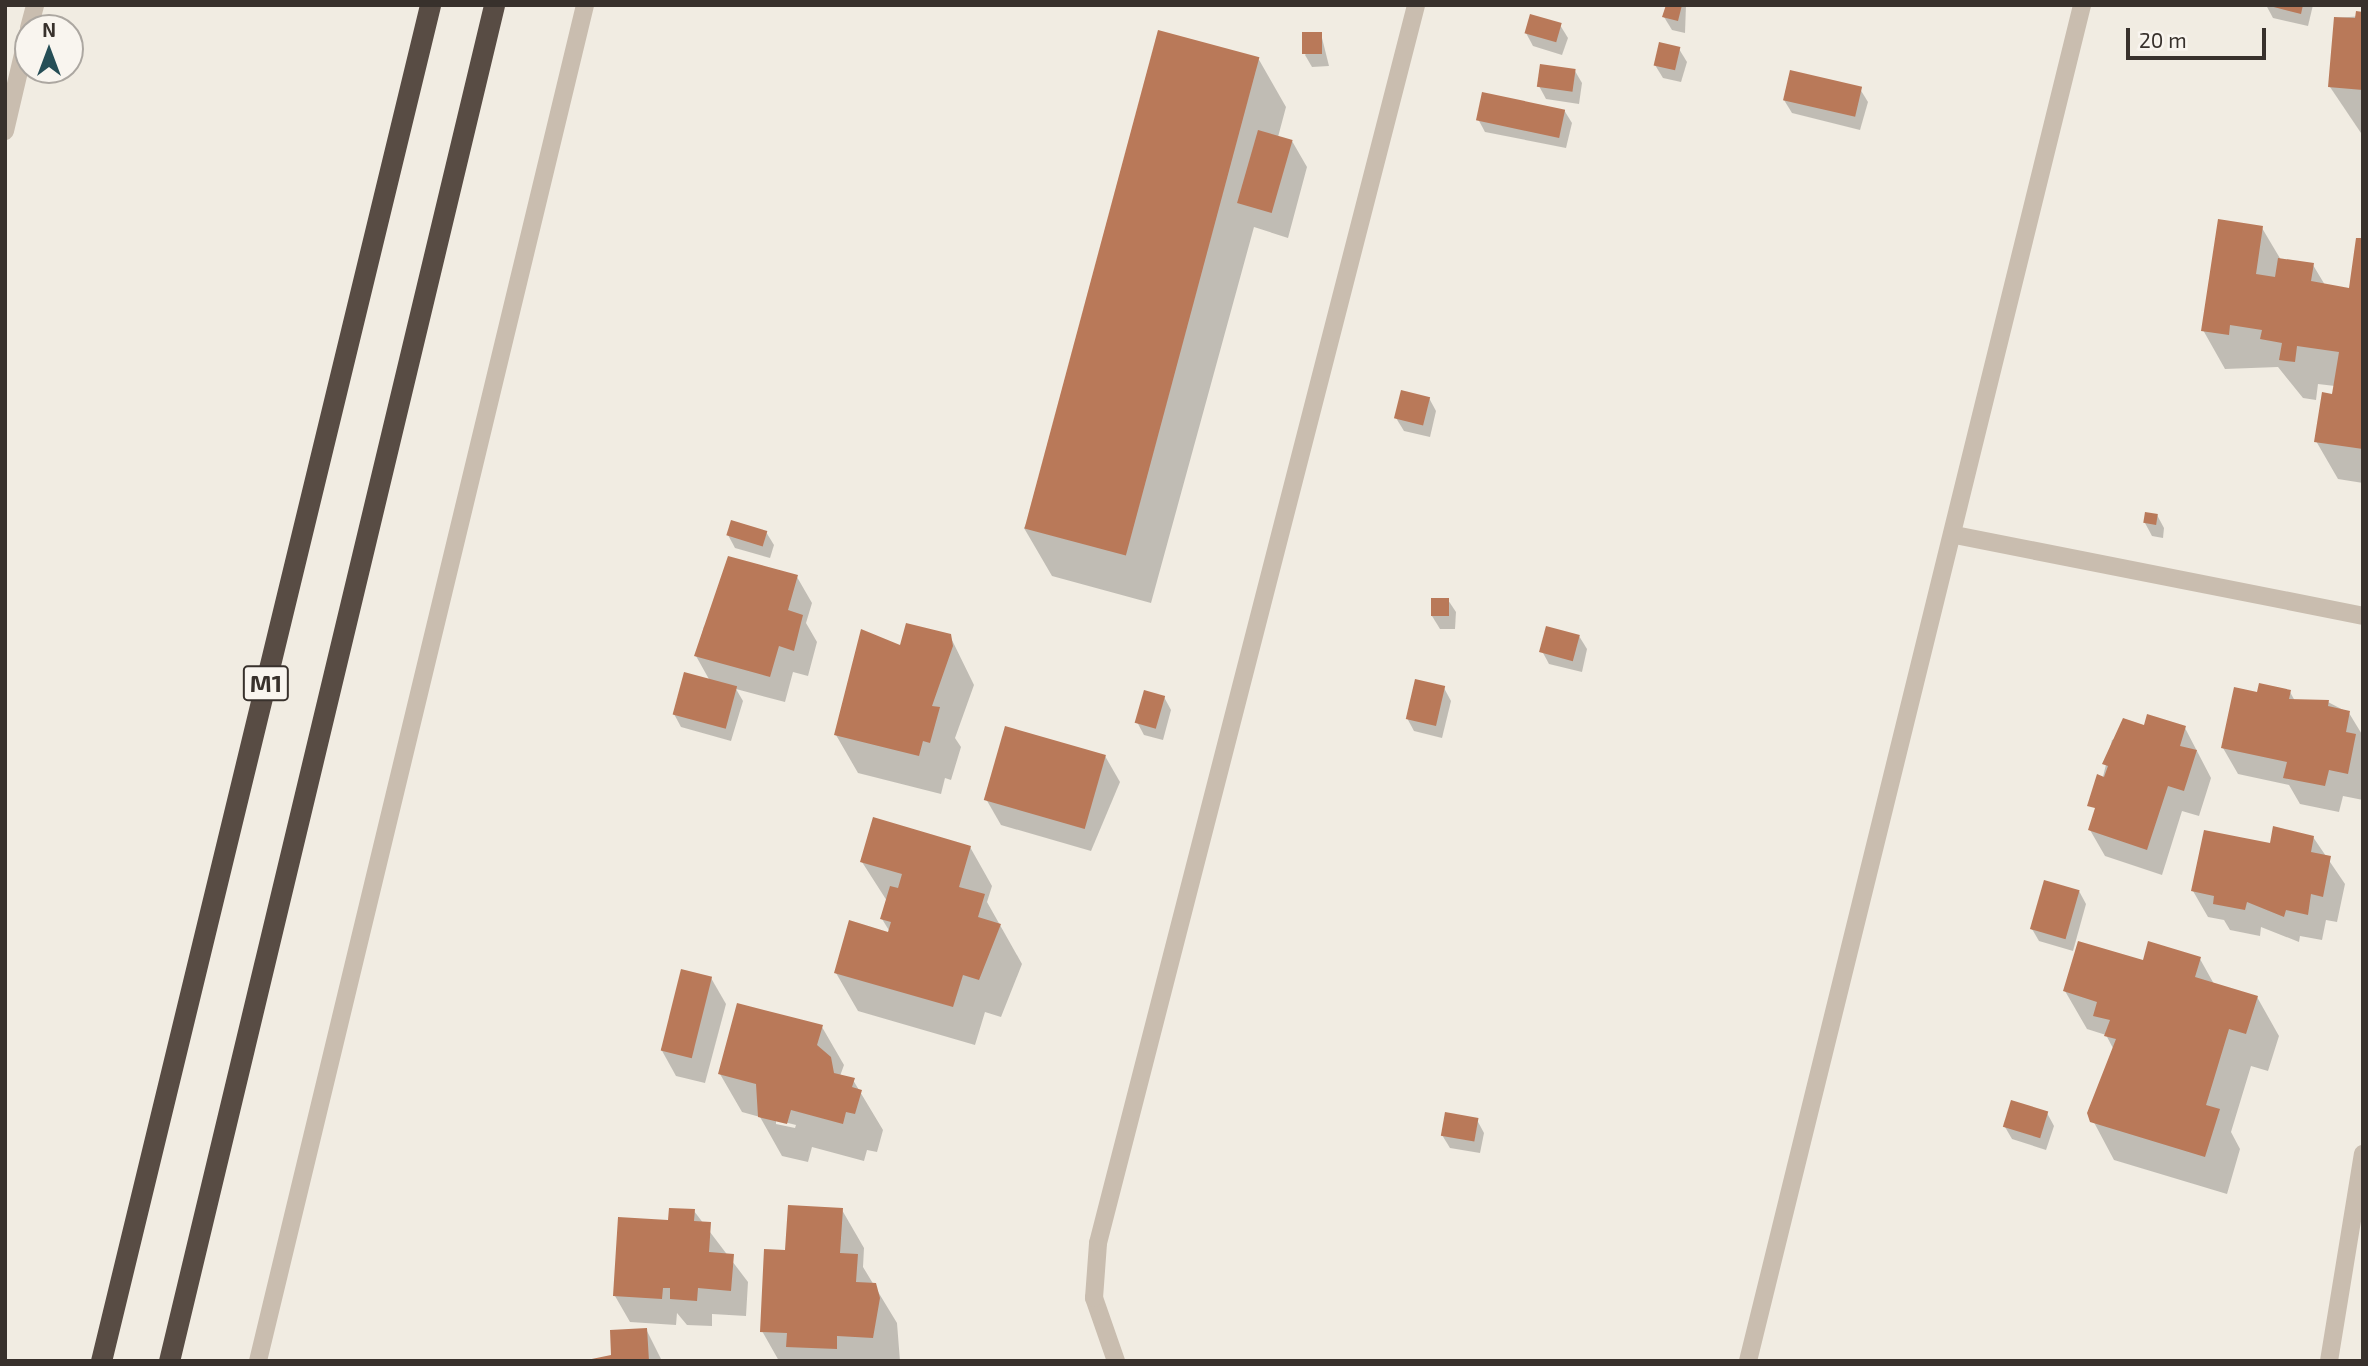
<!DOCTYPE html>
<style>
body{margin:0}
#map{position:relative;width:2368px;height:1366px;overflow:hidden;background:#f1ece2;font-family:"Exo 2",sans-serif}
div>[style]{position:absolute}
.shadow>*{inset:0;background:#0003}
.building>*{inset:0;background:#b97959;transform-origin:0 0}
.lane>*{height:18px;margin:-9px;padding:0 9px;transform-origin:9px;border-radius:9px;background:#c9bdaf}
.street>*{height:18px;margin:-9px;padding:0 9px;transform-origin:9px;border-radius:9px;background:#c9bdaf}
.highway>*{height:21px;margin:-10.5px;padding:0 10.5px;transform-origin:10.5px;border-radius:10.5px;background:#584c44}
span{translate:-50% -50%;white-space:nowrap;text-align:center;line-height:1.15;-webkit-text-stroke:5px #f9f5ef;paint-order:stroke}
.shield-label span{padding:2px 5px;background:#f9f5ef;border:2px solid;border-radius:5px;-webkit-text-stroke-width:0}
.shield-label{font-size:24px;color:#38312c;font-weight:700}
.frame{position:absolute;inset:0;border:7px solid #38312c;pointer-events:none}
.north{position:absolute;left:14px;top:14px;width:70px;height:70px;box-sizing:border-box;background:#f9f5ef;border:2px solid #aca7a1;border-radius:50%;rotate:0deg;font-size:19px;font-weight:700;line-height:28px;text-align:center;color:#38312c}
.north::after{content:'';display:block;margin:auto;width:24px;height:32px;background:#264e56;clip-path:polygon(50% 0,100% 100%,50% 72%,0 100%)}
.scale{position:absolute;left:2126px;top:28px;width:140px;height:32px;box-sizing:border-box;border:4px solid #38312c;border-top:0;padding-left:9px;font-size:21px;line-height:24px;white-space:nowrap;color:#38312c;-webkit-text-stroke:5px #f9f5ef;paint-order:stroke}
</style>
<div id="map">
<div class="shadow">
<i style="clip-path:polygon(1668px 5px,1686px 5px,1685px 33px,1672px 30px,1664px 17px)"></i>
<i style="clip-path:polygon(2266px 5px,2313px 5px,2308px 26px,2273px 18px)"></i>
<i style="clip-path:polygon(2363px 16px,2363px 136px,2330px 87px,2335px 18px)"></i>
<i style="clip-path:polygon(1560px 25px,1568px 38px,1562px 55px,1533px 46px,1526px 33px)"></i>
<i style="clip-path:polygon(1321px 34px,1329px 66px,1312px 67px,1305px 55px)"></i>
<i style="clip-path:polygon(1679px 49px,1687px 62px,1681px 82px,1663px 78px,1655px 65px)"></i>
<i style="clip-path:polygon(1258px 58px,1286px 107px,1278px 137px,1292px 141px,1307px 167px,1288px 238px,1254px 227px,1151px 603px,1052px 576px,1024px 528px)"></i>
<i style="clip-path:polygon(1575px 71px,1582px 83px,1579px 104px,1546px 99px,1539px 86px)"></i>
<i style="clip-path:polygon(1860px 89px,1868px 102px,1860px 130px,1792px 113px,1784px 100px)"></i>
<i style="clip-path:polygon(1564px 110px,1572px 123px,1566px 148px,1485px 132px,1478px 119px)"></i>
<i style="clip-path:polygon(2262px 228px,2281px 260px,2313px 265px,2325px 285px,2350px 290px,2363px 240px,2363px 483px,2338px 479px,2316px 441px,2335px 386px,2318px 384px,2316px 400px,2303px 398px,2278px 367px,2225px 369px,2203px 330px)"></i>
<i style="clip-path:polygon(1429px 398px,1436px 411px,1430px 437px,1404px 431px,1396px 418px)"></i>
<i style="clip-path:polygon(2157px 515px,2164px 528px,2163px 538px,2152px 536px,2145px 523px)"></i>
<i style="clip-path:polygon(766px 532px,774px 545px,770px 558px,735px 548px,728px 535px)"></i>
<i style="clip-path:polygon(797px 577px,812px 603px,806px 623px,817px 642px,808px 676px,793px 672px,785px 702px,736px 689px,743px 701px,731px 741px,681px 727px,674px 714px,710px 681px,696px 656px,704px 626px)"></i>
<i style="clip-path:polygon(1448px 600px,1456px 612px,1455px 629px,1440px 629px,1432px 616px)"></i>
<i style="clip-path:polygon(950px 636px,974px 685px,955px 738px,961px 747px,951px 780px,945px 778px,941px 794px,858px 773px,836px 735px,901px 647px)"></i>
<i style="clip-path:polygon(1579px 636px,1587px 649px,1582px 672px,1549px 664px,1542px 651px)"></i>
<i style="clip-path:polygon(1444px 688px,1451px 701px,1442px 738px,1414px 731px,1407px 718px)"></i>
<i style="clip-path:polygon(2290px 692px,2295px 701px,2328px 702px,2349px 713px,2363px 736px,2363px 800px,2343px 796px,2339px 812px,2300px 804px,2289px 785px,2238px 774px,2223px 748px,2259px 694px)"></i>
<i style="clip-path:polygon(1164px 697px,1171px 710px,1163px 740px,1144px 735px,1137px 722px)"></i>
<i style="clip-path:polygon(2145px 727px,2185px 728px,2211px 778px,2199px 816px,2182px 811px,2162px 875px,2105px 856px,2090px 830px,2112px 740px)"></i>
<i style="clip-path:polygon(1105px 756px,1120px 782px,1091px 851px,1001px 825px,986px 799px)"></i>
<i style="clip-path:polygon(2313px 837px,2345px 884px,2337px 922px,2326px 920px,2322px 940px,2300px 936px,2299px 942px,2261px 927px,2260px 936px,2230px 930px,2224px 920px,2208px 917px,2193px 891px,2271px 845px)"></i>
<i style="clip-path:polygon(970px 847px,992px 886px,987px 902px,1022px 964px,1001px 1017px,985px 1012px,975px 1045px,858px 1011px,836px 973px,890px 932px,882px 919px,887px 901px,862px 862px)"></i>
<i style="clip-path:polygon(2079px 891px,2086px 904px,2073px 951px,2039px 941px,2032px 929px)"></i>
<i style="clip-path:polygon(2200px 959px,2214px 984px,2257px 997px,2279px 1036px,2268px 1071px,2251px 1066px,2231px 1132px,2240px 1149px,2227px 1194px,2114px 1160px,2089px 1113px,2114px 1050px,2106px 1035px,2087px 1029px,2065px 991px,2144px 963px)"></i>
<i style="clip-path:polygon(711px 978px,726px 1004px,705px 1083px,676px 1076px,661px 1049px)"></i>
<i style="clip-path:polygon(evenodd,822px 1027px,844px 1065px,840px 1076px,853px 1080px,883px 1130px,877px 1152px,867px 1150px,864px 1161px,812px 1147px,808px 1162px,782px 1156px,760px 1117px,742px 1112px,720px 1074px,822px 1027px,776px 1120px,796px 1125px,795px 1128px,776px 1124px,776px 1120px)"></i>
<i style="clip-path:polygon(2047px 1113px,2054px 1126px,2046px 1150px,2012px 1139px,2005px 1127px)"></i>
<i style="clip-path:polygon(1477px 1120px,1484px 1133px,1480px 1153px,1450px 1148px,1442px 1135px)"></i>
<i style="clip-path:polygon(842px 1210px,864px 1248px,863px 1267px,897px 1323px,900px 1361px,779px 1361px,762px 1331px,786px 1252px)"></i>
<i style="clip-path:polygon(694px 1211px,748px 1282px,746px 1316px,712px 1314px,712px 1326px,687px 1325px,677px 1313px,676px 1325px,630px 1322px,615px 1296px,670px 1222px)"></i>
<i style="clip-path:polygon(646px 1329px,662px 1361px,584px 1361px,613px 1356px)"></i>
</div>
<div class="building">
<i style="clip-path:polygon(1666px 5px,1682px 5px,1678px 21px,1662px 17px)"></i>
<i style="clip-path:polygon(2266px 5px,2303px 5px,2301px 14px)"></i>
<i style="clip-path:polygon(2356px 11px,2363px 12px,2363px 90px,2328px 87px,2334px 17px,2355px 18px)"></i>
<i style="left:1530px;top:14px;width:33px;height:20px;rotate:16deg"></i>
<i style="left:1158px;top:30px;width:105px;height:516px;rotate:15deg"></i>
<i style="left:1322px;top:32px;width:22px;height:20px;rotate:90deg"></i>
<i style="left:1659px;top:42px;width:22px;height:24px;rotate:13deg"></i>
<i style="left:1540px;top:64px;width:36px;height:23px;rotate:8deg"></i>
<i style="left:1790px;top:70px;width:74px;height:31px;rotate:13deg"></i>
<i style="left:1482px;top:92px;width:85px;height:29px;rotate:12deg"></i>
<i style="left:1258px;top:130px;width:36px;height:76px;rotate:16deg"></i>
<i style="clip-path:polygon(2218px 219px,2263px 226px,2256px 274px,2275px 277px,2278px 258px,2314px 263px,2311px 281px,2349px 288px,2356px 238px,2363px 238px,2363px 449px,2314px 442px,2322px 392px,2332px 394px,2339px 352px,2297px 346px,2295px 362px,2279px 360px,2282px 343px,2260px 339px,2262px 330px,2230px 325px,2229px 335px,2201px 331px)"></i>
<i style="left:1401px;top:390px;width:30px;height:29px;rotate:14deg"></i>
<i style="left:2145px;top:512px;width:13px;height:11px;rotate:9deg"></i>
<i style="left:731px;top:520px;width:38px;height:16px;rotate:17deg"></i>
<i style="clip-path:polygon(728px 556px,798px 575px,788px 610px,803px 615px,794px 651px,779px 646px,770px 677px,694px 656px)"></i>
<i style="left:1431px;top:598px;width:18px;height:18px"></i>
<i style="clip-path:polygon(906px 623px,951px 634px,953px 646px,932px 706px,940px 707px,930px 743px,923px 741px,919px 756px,834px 735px,861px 629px,900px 645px)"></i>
<i style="left:1546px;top:626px;width:35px;height:27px;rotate:15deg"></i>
<i style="left:684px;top:672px;width:55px;height:44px;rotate:15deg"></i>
<i style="left:1415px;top:679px;width:31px;height:41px;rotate:13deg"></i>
<i style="clip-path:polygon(2259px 683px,2291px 690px,2289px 699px,2329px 700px,2328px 706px,2350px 711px,2346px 732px,2356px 734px,2348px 774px,2329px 770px,2325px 786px,2283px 778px,2287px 762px,2221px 748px,2234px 687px,2257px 692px)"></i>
<i style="left:1144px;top:690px;width:22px;height:34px;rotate:16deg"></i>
<i style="clip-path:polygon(2147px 714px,2186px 726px,2180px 746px,2197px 750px,2184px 791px,2168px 786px,2147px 850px,2088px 830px,2095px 808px,2087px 806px,2097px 774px,2104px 777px,2108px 766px,2102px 764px,2123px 718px,2144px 725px)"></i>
<i style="left:1005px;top:726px;width:105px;height:77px;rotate:16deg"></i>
<i style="clip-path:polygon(873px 817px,971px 846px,959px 887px,985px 894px,978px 917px,1001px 924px,979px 980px,963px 975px,953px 1007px,834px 973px,849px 920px,888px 932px,891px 922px,880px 919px,890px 886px,898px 888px,902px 874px,860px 862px)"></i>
<i style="clip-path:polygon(2273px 826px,2314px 836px,2311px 852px,2331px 856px,2323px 897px,2311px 894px,2308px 915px,2286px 910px,2284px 917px,2247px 902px,2245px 910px,2213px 904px,2214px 896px,2191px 891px,2204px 830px,2270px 843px)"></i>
<i style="left:2044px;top:880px;width:37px;height:51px;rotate:16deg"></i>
<i style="clip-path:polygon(2078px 941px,2143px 960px,2148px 941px,2201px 957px,2195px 977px,2258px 996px,2246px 1034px,2229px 1029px,2206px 1105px,2220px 1109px,2205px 1157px,2090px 1122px,2087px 1113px,2116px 1039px,2104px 1036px,2110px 1020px,2093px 1016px,2097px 1002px,2063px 991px)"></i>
<i style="left:681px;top:969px;width:32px;height:84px;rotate:14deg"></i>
<i style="clip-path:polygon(737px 1003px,823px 1025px,817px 1045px,831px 1057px,834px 1073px,855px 1078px,852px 1087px,862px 1090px,855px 1114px,846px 1112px,843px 1124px,791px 1110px,787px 1124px,758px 1117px,756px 1084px,718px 1074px)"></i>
<i style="left:2011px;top:1100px;width:39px;height:28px;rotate:17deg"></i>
<i style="left:1445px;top:1112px;width:34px;height:24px;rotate:10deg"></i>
<i style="clip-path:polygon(788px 1205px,843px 1208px,840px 1253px,858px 1254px,856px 1282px,876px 1283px,880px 1298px,873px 1338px,837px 1336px,837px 1349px,786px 1347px,787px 1333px,760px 1332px,764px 1249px,785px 1250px)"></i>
<i style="clip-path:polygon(669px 1208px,695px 1209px,694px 1221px,711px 1222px,709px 1252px,734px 1254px,731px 1291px,698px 1288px,697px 1301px,670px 1299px,670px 1288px,663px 1288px,662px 1299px,613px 1296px,618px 1217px,668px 1220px)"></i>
<i style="clip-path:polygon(647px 1328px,649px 1361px,582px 1361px,611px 1355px,610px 1330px)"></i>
</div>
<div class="lane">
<i style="left:258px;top:1361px;width:1395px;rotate:-76.44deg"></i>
</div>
<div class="street">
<i style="left:29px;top:28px;width:24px;rotate:-75deg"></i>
<i style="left:5px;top:131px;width:101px;rotate:-76.8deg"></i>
<i style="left:1955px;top:535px;width:416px;rotate:11.2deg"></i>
<i style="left:1116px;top:1361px;width:67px;rotate:-109.2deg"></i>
<i style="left:1094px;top:1298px;width:55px;rotate:-85.8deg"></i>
<i style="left:1098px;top:1243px;width:1278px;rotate:-75.59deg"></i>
<i style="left:1748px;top:1361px;width:1397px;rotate:-76.16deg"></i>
<i style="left:2329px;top:1361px;width:210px;rotate:-80.7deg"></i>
</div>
<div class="highway">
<i style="left:101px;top:1361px;width:1395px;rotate:-76.36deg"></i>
<i style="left:169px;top:1361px;width:1394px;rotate:-76.52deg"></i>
</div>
<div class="shield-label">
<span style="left:266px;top:683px">M1</span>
</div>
<div class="frame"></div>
<div class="north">N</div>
<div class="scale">20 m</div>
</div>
